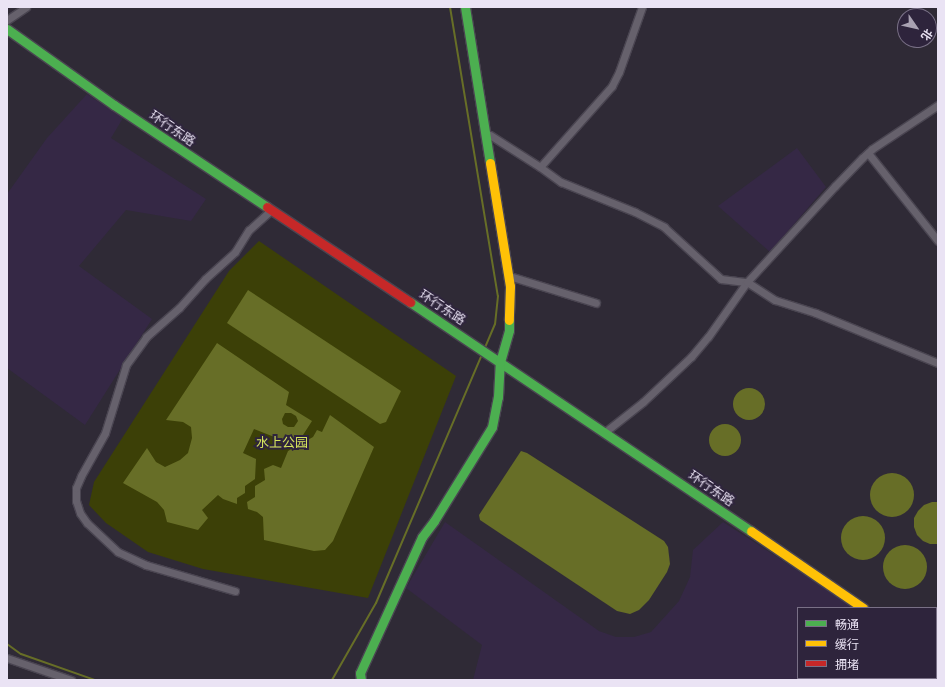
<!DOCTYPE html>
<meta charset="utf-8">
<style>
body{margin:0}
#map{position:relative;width:945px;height:687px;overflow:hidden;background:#2f2a36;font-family:"DejaVu Sans","Noto Sans SC",sans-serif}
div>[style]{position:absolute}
.built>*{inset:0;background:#352845}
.green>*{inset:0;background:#3c4007}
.water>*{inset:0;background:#676e27}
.round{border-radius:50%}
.stream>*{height:2px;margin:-1px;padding:0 1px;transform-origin:1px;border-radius:1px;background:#676e27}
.roads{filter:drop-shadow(1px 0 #4a4551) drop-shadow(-1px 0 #4a4551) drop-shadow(0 1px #4a4551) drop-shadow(0 -1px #4a4551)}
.street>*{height:7px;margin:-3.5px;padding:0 3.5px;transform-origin:3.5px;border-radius:3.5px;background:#66616c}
.fast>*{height:9px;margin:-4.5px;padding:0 4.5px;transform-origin:4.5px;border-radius:4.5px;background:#4caf50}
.slow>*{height:9px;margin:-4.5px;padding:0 4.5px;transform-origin:4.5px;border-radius:4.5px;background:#ffc107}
.jam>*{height:9px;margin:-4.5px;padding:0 4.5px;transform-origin:4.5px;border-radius:4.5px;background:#c62828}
span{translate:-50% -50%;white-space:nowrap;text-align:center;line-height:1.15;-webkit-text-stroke:4px #2e243c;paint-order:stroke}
.street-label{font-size:13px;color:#eae3f4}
.park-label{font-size:13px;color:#d4e45c}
.frame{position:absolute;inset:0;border:8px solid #eae3f4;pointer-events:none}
.legend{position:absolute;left:797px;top:607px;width:140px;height:72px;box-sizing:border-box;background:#2e243c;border:1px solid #797086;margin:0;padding:5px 7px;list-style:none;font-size:12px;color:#eae3f4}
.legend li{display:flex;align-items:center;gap:8px;height:20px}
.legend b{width:20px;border:1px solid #797086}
.north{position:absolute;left:897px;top:8px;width:40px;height:40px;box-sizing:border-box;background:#2e243c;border:1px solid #797086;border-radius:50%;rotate:124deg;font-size:11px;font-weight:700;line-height:16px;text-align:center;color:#eae3f4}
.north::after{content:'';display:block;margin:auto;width:14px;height:18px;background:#a9a2b2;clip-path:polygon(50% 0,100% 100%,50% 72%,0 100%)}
</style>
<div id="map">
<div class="built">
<i style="clip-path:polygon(87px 94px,123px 118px,111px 138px,206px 199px,191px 221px,126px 210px,79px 266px,152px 319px,85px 425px,7px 368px,7px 194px,47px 138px)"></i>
<i style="clip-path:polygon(797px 148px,826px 187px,770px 252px,718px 206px)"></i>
<i style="clip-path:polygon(445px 522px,599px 631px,616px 637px,634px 637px,651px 632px,679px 601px,690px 577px,693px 550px,723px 522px,854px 607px,798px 608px,798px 678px,813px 678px,815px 680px,473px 680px,482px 645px,406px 588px)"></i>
</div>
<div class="green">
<i style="clip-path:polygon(259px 241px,456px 376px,368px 598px,203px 569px,148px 552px,106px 523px,89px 505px,94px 482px,229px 271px)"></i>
</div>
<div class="water">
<i style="clip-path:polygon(248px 290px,401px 391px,386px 422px,380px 424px,227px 323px)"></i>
<i style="clip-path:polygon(evenodd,217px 343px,289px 392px,286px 405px,312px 421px,303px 435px,287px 442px,254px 429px,243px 453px,256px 459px,255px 479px,245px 486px,245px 493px,237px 498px,237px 504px,223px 499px,218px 495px,202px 510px,208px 518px,198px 530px,167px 522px,164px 510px,157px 502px,123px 483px,147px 448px,156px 462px,165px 467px,180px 460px,188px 453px,192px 438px,191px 427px,183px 422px,166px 420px,217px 343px,285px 413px,291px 413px,296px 416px,298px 421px,294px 427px,288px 427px,283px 424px,282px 419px,285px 413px)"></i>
<i class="round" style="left:733px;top:388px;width:32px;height:32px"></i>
<i style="clip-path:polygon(330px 415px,374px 447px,333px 541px,325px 550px,314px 551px,264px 540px,263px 517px,257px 512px,248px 509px,247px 502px,255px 497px,255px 486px,265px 480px,264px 469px,273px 465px,281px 468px,288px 451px,313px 437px,317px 430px,322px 432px)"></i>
<i class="round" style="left:709px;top:424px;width:32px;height:32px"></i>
<i style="clip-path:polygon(521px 451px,527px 453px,664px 541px,668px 547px,670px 564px,667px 572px,649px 600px,639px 610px,630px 614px,617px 611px,480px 520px,479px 515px)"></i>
<i class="round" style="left:870px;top:473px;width:44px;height:44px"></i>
<i style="clip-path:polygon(932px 502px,938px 502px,938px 544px,930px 544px,923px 541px,917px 535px,914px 527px,914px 518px,918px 511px,924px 505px)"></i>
<i class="round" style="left:841px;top:516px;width:44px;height:44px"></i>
<i class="round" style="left:883px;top:545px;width:44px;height:44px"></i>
</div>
<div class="stream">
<i style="left:450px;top:7px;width:293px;rotate:80.6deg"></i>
<i style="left:498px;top:296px;width:28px;rotate:96deg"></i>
<i style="left:495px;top:324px;width:26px;rotate:113deg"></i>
<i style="left:7px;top:644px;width:17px;rotate:36deg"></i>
<i style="left:21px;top:654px;width:78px;rotate:19.4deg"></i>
<i style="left:332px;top:680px;width:89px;rotate:-60.3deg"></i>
<i style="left:376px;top:603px;width:271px;rotate:-66.9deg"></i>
</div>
<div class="roads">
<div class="street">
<i style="left:642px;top:7px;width:69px;rotate:109.5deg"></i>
<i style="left:619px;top:72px;width:16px;rotate:117deg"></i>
<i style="left:612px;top:86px;width:108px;rotate:131.6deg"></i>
<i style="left:540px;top:167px;width:26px;rotate:36deg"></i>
<i style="left:561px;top:182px;width:80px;rotate:22.1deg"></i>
<i style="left:635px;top:212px;width:33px;rotate:27deg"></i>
<i style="left:664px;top:227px;width:77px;rotate:42.4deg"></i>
<i style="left:721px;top:279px;width:26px;rotate:7deg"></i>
<i style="left:747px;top:282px;width:33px;rotate:33deg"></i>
<i style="left:775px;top:300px;width:43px;rotate:17.6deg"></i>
<i style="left:816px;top:313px;width:132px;rotate:22.3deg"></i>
<i style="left:7px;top:20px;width:23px;rotate:-34deg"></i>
<i style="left:490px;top:135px;width:59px;rotate:32.6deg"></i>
<i style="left:868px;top:153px;width:112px;rotate:51.5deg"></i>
<i style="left:509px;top:276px;width:91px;rotate:17.2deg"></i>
<i style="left:605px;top:432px;width:48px;rotate:-38.3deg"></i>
<i style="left:643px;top:402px;width:66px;rotate:-43.2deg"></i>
<i style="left:691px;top:357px;width:26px;rotate:-50deg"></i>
<i style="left:708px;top:337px;width:67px;rotate:-54.7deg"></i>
<i style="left:747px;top:282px;width:130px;rotate:-47.5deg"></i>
<i style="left:835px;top:186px;width:39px;rotate:-46deg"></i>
<i style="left:862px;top:158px;width:13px;rotate:-42deg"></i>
<i style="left:872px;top:149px;width:79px;rotate:-33.7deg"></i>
<i style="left:235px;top:591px;width:93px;rotate:-163.7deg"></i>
<i style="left:146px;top:565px;width:31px;rotate:-155deg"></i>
<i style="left:118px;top:552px;width:42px;rotate:-136.9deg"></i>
<i style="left:87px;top:523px;width:12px;rotate:-125deg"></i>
<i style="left:80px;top:513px;width:13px;rotate:-108deg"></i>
<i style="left:76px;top:501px;width:13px;rotate:-90deg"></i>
<i style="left:76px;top:488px;width:13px;rotate:-67deg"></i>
<i style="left:81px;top:476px;width:49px;rotate:-60.8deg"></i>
<i style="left:105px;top:433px;width:71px;rotate:-72.8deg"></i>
<i style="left:126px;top:365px;width:34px;rotate:-54deg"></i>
<i style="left:146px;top:337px;width:44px;rotate:-41.3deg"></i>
<i style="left:179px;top:308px;width:39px;rotate:-48deg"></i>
<i style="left:205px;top:279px;width:40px;rotate:-42deg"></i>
<i style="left:235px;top:252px;width:26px;rotate:-58deg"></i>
<i style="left:249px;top:230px;width:30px;rotate:-42deg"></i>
<i style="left:7px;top:658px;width:68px;rotate:19deg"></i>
<i style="left:904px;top:680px;width:3px;rotate:-45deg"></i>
</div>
<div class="fast">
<i style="left:465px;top:7px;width:158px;rotate:80.9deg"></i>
<i style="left:7px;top:29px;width:131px;rotate:35.4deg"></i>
<i style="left:114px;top:105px;width:184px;rotate:33.7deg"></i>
<i style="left:410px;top:302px;width:411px;rotate:33.9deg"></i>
<i style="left:936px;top:657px;width:3px;rotate:45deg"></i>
<i style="left:361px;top:680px;width:7px;rotate:-98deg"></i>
<i style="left:360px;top:673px;width:149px;rotate:-65.5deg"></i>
<i style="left:422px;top:537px;width:20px;rotate:-53deg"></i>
<i style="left:434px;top:521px;width:110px;rotate:-58.3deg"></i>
<i style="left:492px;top:427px;width:31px;rotate:-79deg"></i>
<i style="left:498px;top:397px;width:35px;rotate:-87deg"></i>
<i style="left:500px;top:362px;width:33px;rotate:-74deg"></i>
<i style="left:509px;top:330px;width:10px;rotate:-90deg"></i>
</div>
<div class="slow">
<i style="left:490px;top:163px;width:125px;rotate:80.8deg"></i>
<i style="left:510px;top:286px;width:34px;rotate:92deg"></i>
<i style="left:751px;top:531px;width:136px;rotate:34.5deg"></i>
</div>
<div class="jam">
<i style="left:267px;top:207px;width:172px;rotate:33.6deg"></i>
</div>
</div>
<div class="street-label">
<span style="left:172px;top:129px;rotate:34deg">环行东路</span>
<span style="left:442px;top:308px;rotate:33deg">环行东路</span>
<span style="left:711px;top:489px;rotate:34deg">环行东路</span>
</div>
<div class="park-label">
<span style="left:282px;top:443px">水上公园</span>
</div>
<div class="frame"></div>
<ul class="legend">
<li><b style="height:5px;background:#4caf50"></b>畅通</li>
<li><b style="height:5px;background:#ffc107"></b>缓行</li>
<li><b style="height:5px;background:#c62828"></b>拥堵</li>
</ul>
<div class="north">北</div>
</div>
